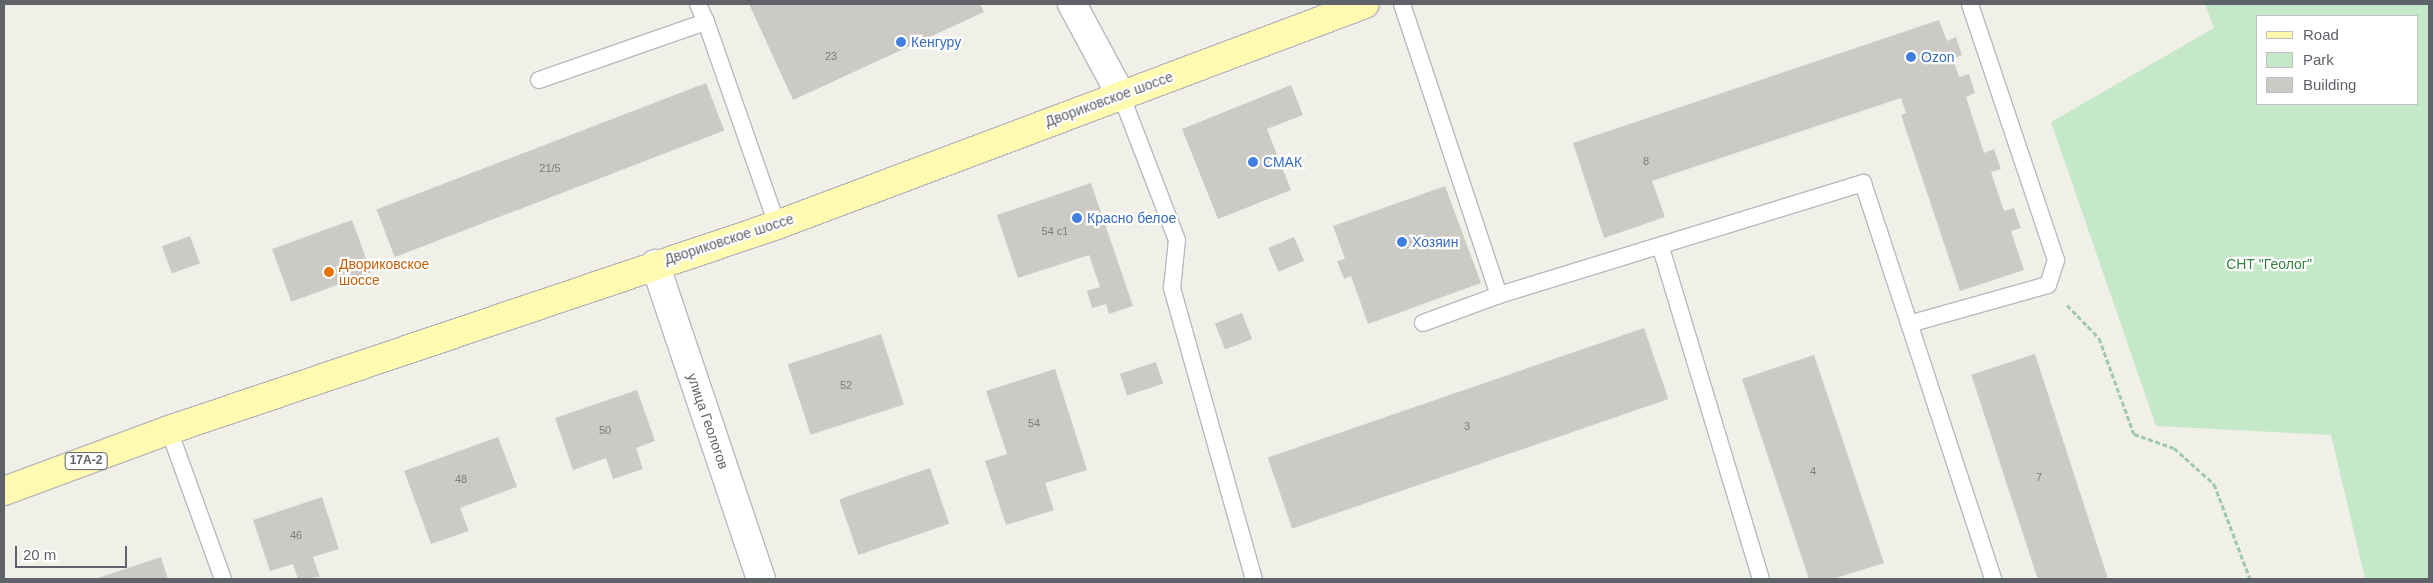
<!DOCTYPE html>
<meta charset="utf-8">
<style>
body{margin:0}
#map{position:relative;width:2433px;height:583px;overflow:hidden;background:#f1f0e8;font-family:Helvetica,sans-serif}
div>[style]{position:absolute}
.green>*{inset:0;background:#c5e8c8}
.building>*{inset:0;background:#cccac5;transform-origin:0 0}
.path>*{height:3px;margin-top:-1.5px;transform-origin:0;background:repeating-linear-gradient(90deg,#9ec9af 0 5px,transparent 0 7.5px)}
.roads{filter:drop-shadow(1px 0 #b8b9be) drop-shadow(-1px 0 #b8b9be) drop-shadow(0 1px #b8b9be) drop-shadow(0 -1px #b8b9be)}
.service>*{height:16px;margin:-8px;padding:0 8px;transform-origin:8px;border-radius:8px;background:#fff}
.minor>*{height:28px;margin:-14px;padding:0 14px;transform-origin:14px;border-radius:14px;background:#fff}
.primary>*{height:28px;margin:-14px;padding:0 14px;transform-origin:14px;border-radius:14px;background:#fffaaf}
.dots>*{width:14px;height:14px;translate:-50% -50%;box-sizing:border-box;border:2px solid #fff;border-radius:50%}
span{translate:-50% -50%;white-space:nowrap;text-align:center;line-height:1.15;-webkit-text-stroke:4.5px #fff;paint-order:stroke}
.number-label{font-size:11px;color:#7a7c7f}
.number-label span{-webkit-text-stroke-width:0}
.shield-label span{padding:1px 4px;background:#fff;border:1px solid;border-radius:4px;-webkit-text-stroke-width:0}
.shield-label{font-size:12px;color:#5f6268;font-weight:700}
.shop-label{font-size:14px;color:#366cbe}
.left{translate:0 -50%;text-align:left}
.street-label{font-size:14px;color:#5f6268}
.food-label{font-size:14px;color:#c56008}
.park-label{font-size:14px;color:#348240}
.frame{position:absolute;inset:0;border:5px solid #5f6268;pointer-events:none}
.legend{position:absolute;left:2256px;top:15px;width:162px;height:90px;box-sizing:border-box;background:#fff;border:1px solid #bfc0c3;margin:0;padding:6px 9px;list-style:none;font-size:15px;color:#5f6268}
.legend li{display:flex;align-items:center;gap:10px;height:25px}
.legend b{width:25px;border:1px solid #bfc0c3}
.scale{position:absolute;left:15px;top:546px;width:112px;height:22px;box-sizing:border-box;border:2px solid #5f6268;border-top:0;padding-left:6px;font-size:15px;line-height:18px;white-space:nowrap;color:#5f6268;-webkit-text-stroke:4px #fff;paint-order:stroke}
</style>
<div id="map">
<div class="green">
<i style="clip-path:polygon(evenodd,2205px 4px,2429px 4px,2429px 579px,2365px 579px,2331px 435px,2156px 426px,2051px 122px,2214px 28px,2205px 4px,2257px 16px,2417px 16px,2417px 104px,2257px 104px,2257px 16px)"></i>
</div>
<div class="building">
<i style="clip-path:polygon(749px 4px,980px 4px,984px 12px,793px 100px)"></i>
<i style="clip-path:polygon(1939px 20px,1947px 41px,1956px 37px,1962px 55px,1953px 59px,1959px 77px,1969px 74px,1975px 93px,1966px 97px,1984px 153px,1994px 149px,2001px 169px,1991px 172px,2004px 211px,2014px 208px,2021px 228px,2011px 231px,2024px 270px,1960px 291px,1901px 115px,1906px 113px,1901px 98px,1652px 181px,1665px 217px,1604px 238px,1573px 143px)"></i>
<i style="left:706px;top:83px;width:51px;height:353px;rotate:69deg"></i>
<i style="clip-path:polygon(1291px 85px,1303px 115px,1267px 129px,1291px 190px,1218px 219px,1182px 129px)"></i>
<i style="clip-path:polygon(1091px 183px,1133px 306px,1109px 314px,1106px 304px,1092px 308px,1087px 291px,1100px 287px,1089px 255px,1018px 278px,997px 215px)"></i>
<i style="clip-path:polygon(1445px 186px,1481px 283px,1368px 324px,1351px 276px,1344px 279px,1337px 261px,1345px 259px,1333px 226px)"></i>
<i style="left:352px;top:220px;width:56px;height:85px;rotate:70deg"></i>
<i style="left:190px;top:236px;width:29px;height:30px;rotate:70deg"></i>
<i style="left:1294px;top:237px;width:26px;height:28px;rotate:67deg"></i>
<i style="left:1242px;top:313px;width:28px;height:29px;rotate:69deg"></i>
<i style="left:1644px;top:328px;width:75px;height:398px;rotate:71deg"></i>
<i style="left:881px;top:334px;width:74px;height:98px;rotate:72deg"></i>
<i style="left:2035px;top:354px;width:236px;height:67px;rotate:72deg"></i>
<i style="clip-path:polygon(1814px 355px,1884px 563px,1833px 579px,1809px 579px,1742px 379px)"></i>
<i style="left:1156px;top:362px;width:23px;height:38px;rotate:72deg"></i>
<i style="clip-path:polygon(1055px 369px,1087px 470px,1045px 483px,1054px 510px,1006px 525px,985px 461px,1007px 454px,986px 391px)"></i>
<i style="clip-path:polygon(637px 390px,655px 441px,636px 448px,643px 469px,613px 479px,606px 458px,573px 470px,555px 418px)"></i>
<i style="clip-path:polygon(498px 437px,517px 487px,460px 508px,469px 531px,431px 544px,404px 471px)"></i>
<i style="left:930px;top:468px;width:59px;height:96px;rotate:71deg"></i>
<i style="clip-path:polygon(322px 497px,339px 549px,313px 557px,320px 577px,298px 579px,293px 564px,270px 571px,253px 520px)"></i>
<i style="clip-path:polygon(161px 557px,168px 579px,95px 579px)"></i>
</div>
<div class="path">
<i style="left:2067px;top:305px;width:46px;rotate:45.9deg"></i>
<i style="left:2099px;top:338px;width:102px;rotate:70deg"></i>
<i style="left:2134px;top:434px;width:42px;rotate:19.3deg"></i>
<i style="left:2174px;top:448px;width:54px;rotate:42deg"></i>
<i style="left:2214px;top:484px;width:102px;rotate:69.2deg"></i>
</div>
<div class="roads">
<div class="service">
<i style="left:698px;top:4px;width:20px;rotate:66deg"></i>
<i style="left:1402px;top:4px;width:307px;rotate:71.6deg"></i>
<i style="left:1499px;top:295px;width:81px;rotate:159.8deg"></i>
<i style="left:539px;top:80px;width:177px;rotate:-19.2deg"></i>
<i style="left:706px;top:22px;width:215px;rotate:70.7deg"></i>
<i style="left:1121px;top:95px;width:155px;rotate:68.9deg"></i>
<i style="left:1177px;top:240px;width:48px;rotate:95.9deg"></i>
<i style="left:1172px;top:288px;width:302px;rotate:74.3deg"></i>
<i style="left:1661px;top:248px;width:346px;rotate:73.2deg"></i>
<i style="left:1499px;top:295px;width:381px;rotate:-17.1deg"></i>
<i style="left:1863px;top:183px;width:417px;rotate:71.8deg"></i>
<i style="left:1909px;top:324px;width:144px;rotate:-15.7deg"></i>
<i style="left:2048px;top:285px;width:26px;rotate:-72deg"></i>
<i style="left:2056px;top:260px;width:270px;rotate:-108.6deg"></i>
<i style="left:169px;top:430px;width:158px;rotate:70.1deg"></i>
</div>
<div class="minor">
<i style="left:1072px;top:4px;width:103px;rotate:61.7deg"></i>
<i style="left:655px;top:264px;width:332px;rotate:71.4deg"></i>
</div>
<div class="primary">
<i style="left:4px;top:491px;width:176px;rotate:-20.3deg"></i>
<i style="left:169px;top:430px;width:642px;rotate:-18.63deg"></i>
<i style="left:777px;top:225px;width:628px;rotate:-20.6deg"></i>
</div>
</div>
<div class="dots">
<i style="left:901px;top:42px;background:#3f7fe0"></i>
<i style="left:1911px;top:57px;background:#3f7fe0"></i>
<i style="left:1253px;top:162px;background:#3f7fe0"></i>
<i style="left:1077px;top:218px;background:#3f7fe0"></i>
<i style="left:1402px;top:242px;background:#3f7fe0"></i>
<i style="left:329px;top:272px;background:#e8710a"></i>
</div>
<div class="number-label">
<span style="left:831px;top:56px">23</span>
<span style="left:1646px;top:161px">8</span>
<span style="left:550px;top:168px">21/5</span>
<span style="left:1055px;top:231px">54 с1</span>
<span style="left:846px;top:385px">52</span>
<span style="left:1034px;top:423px">54</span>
<span style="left:1467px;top:426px">3</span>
<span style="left:605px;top:430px">50</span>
<span style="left:1813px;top:471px">4</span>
<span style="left:2039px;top:477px">7</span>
<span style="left:461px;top:479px">48</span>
<span style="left:296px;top:535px">46</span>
</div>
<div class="shield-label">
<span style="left:86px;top:461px">17А-2</span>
</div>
<div class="shop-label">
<span class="left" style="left:911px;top:42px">Кенгуру</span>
<span class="left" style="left:1921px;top:57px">Ozon</span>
<span class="left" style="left:1263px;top:162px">СМАК</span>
<span class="left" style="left:1087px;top:218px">Красно белое</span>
<span class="left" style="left:1412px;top:242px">Хозяин</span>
</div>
<div class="street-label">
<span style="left:1109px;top:99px;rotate:-20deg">Двориковское шоссе</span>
<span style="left:729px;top:239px;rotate:-18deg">Двориковское шоссе</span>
<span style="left:708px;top:421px;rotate:71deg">улица Геологов</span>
</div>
<div class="food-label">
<span class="left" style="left:339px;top:272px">Двориковское<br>шоссе</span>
</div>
<div class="park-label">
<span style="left:2269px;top:264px">СНТ "Геолог"</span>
</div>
<div class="frame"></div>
<ul class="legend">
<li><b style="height:6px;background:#fffaaf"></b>Road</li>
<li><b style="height:14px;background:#c5e8c8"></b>Park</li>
<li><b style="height:14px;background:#cccac5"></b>Building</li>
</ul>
<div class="scale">20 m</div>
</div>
